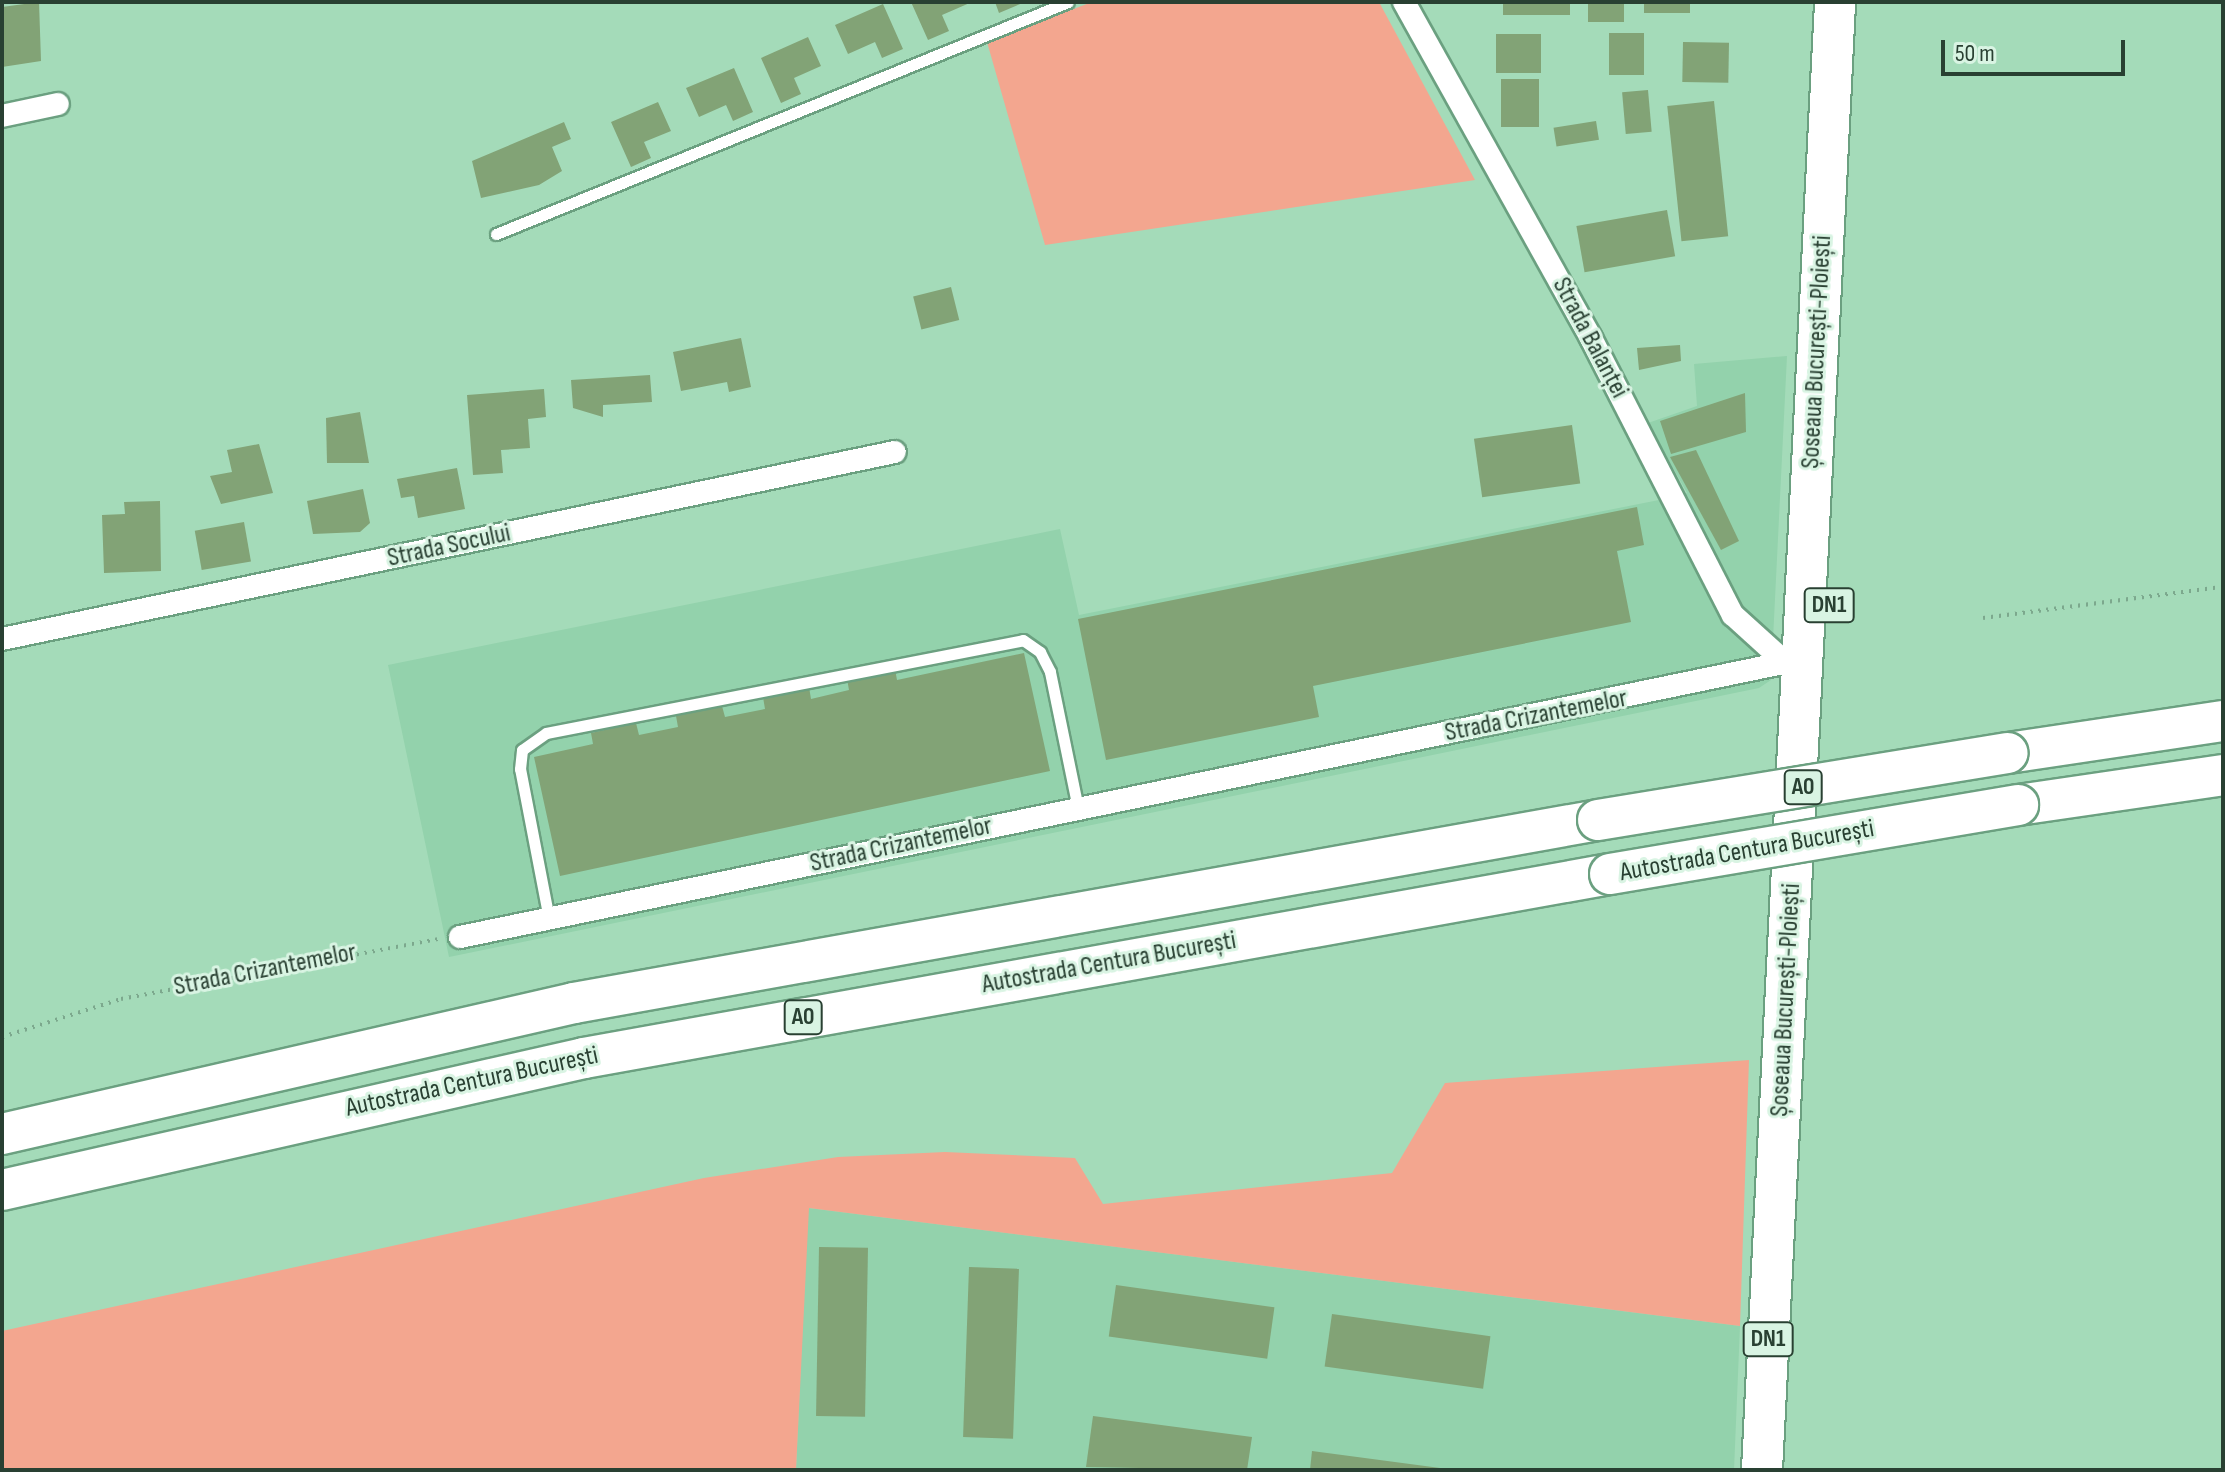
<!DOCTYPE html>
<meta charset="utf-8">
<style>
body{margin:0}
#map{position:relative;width:2225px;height:1472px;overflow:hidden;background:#a4dbb9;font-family:"Sofia Sans Condensed",sans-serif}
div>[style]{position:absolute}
.built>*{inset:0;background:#93d2ac}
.green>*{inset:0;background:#f3a68f}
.building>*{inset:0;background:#82a376;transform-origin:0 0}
.path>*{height:4px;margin-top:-2px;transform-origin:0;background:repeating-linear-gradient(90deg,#7ca88d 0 2px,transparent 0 8px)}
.roads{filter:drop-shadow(2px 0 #6ba080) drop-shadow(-2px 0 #6ba080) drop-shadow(0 2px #6ba080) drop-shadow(0 -2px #6ba080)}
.lane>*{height:11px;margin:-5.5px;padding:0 5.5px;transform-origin:5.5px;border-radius:5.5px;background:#fff}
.street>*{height:22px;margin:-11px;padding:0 11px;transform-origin:11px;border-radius:11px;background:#fff}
.highway>*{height:40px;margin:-20px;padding:0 20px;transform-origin:20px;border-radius:20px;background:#fff}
.bridges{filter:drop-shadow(2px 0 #6ba080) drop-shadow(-2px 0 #6ba080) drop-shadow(0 2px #6ba080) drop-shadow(0 -2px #6ba080)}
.highway-bridge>*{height:40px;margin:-20px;padding:0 20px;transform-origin:20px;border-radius:20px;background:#fff}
span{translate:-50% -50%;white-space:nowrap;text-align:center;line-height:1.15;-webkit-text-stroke:6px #d9f4e3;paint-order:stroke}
.shield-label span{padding:2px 6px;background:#d9f4e3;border:2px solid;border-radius:6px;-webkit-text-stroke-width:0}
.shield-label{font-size:24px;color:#294032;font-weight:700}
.street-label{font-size:26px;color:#294032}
.frame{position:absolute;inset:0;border:4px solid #294032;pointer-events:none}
.scale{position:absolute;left:1941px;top:40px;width:184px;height:36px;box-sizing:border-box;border:4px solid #294032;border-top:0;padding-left:10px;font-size:24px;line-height:28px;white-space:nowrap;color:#294032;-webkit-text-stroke:6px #d9f4e3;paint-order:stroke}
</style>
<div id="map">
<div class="built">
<i style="clip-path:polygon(1787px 356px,1771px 680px,1759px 688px,449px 957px,388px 665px,1060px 529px,1079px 615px,1659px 500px,1687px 493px,1648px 423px,1697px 406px,1694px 364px)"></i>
<i style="clip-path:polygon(808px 1208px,1740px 1326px,1734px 1470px,796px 1470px)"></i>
</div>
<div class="green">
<i style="clip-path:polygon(1092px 2px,1379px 2px,1475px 180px,1045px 245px,987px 42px)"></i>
<i style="clip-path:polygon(1749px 1060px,1740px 1326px,809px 1208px,796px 1470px,2px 1470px,2px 1331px,704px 1178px,838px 1157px,945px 1152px,1075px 1158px,1103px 1204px,1392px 1173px,1445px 1083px)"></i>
</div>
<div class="building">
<i style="clip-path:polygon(39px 2px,41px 61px,2px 67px,2px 7px)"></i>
<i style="clip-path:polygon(911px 2px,972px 2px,942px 15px,949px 31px,928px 40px)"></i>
<i style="clip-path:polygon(995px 2px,1025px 2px,999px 13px)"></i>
<i style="left:1503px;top:2px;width:67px;height:13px"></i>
<i style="left:1588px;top:2px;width:36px;height:20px"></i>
<i style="left:1644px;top:2px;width:46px;height:11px"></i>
<i style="clip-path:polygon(883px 4px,903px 49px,882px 58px,875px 42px,848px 54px,835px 25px)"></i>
<i style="left:1609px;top:33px;width:35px;height:42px"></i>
<i style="left:1496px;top:34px;width:45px;height:39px"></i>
<i style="clip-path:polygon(808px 37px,821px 66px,794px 78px,801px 94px,781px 103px,761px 58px)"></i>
<i style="left:1683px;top:42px;width:46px;height:40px;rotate:1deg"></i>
<i style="clip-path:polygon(734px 68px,753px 112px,733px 121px,726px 105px,699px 117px,686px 88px)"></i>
<i style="left:1501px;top:79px;width:38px;height:48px"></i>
<i style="left:1648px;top:90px;width:42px;height:26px;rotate:85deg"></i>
<i style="left:1714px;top:101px;width:136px;height:47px;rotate:84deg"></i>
<i style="clip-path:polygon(658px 102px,671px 131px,644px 142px,651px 158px,631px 167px,611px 122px)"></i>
<i style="left:1596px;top:121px;width:19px;height:43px;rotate:81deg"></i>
<i style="clip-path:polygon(564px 122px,571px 139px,552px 147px,562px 171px,539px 185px,481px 198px,472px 161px)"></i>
<i style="left:1667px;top:210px;width:47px;height:92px;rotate:80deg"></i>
<i style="left:951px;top:287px;width:34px;height:39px;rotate:76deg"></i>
<i style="clip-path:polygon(741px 338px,751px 387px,729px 392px,727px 382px,681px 391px,673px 352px)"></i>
<i style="clip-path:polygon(1680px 345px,1681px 361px,1639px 370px,1637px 348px)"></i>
<i style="clip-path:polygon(650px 375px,652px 402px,603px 405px,603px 417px,573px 408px,571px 380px)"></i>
<i style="clip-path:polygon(544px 389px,546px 417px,528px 419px,530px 448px,501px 450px,503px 473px,473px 475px,467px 395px)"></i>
<i style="clip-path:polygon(1745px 393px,1746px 432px,1671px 454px,1660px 421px)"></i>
<i style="clip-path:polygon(360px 412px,369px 463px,327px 463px,326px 418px)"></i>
<i style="left:1572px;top:425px;width:59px;height:99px;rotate:82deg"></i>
<i style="clip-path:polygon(259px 444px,273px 493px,221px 504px,210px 476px,232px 472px,227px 450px)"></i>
<i style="clip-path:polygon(1696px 450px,1739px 541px,1721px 550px,1670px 457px)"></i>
<i style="clip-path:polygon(457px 468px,465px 509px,418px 518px,414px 496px,401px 498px,397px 479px)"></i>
<i style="clip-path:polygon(363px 489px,370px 523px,360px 532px,313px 534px,307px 501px)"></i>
<i style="clip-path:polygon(160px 501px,161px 571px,104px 573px,102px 515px,125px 514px,124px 502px)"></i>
<i style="clip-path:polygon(1637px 507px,1644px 545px,1617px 551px,1631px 622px,1313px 686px,1319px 717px,1106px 760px,1078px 619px)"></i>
<i style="left:244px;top:522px;width:40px;height:50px;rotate:80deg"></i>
<i style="clip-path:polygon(1024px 653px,1050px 771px,560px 876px,534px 757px,593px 744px,591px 733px,636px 723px,639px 735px,678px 727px,676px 716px,722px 706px,725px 717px,765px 709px,763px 697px,809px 687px,811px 699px,849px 690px,847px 679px,895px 669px,897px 680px)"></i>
<i style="left:819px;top:1247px;width:49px;height:169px;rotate:1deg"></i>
<i style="left:969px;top:1267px;width:50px;height:170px;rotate:2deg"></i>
<i style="left:1116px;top:1285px;width:160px;height:52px;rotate:8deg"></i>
<i style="left:1332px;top:1314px;width:160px;height:53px;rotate:8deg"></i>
<i style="clip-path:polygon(1093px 1416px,1252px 1437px,1247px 1470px,1086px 1467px)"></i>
<i style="clip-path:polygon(1312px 1451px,1440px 1468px,1440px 1470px,1310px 1470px)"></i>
</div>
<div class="path">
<i style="left:1983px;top:618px;width:242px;rotate:-7.4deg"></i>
<i style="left:2px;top:1037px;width:125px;rotate:-17.7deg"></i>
<i style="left:121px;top:999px;width:325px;rotate:-10.7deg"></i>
</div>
<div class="roads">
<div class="lane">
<i style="left:496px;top:234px;width:617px;rotate:-22.08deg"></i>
<i style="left:549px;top:919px;width:153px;rotate:-100.9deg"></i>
<i style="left:520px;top:769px;width:19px;rotate:-84deg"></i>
<i style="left:522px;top:750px;width:29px;rotate:-35deg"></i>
<i style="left:546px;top:733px;width:486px;rotate:-11deg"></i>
<i style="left:1023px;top:640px;width:21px;rotate:35deg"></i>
<i style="left:1040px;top:652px;width:22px;rotate:63deg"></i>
<i style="left:1050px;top:672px;width:139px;rotate:78.4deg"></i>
</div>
<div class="street">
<i style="left:1404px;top:2px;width:385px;rotate:60.9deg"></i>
<i style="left:1591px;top:338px;width:311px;rotate:62.9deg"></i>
<i style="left:1733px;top:615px;width:72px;rotate:42.2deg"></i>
<i style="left:2px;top:116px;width:57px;rotate:-12.1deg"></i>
<i style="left:2px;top:639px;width:912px;rotate:-11.83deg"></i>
<i style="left:460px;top:937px;width:1370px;rotate:-11.7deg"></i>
</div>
<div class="highway">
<i style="left:2008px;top:753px;width:217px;rotate:-8.5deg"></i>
<i style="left:2018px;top:805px;width:207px;rotate:-8.3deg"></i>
<i style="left:2px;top:1134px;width:587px;rotate:-12.9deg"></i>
<i style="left:574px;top:1003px;width:1040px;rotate:-10.13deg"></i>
<i style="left:2px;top:1190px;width:597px;rotate:-12.78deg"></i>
<i style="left:584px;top:1058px;width:1042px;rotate:-10.17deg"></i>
<i style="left:1762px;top:1470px;width:1470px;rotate:-87.15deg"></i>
</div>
</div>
<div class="bridges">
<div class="highway-bridge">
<i style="left:1598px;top:820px;width:415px;rotate:-9.3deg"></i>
<i style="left:1610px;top:874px;width:414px;rotate:-9.6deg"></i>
</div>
</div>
<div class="shield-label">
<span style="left:1829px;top:605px">DN1</span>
<span style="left:1803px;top:787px">A0</span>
<span style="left:803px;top:1017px">A0</span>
<span style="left:1768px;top:1339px">DN1</span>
</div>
<div class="street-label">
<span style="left:1590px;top:338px;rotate:62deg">Strada Balanței</span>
<span style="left:1817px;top:352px;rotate:-87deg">Șoseaua București-Ploiești</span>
<span style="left:449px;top:546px;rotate:-12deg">Strada Socului</span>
<span style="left:1536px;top:716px;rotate:-11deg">Strada Crizantemelor</span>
<span style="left:901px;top:845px;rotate:-12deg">Strada Crizantemelor</span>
<span style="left:1747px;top:851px;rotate:-10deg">Autostrada Centura București</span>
<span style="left:1109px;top:963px;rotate:-10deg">Autostrada Centura București</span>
<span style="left:265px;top:970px;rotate:-11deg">Strada Crizantemelor</span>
<span style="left:1786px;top:1000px;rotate:-87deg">Șoseaua București-Ploiești</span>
<span style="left:472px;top:1082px;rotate:-12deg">Autostrada Centura București</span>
</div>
<div class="frame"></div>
<div class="scale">50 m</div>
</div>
